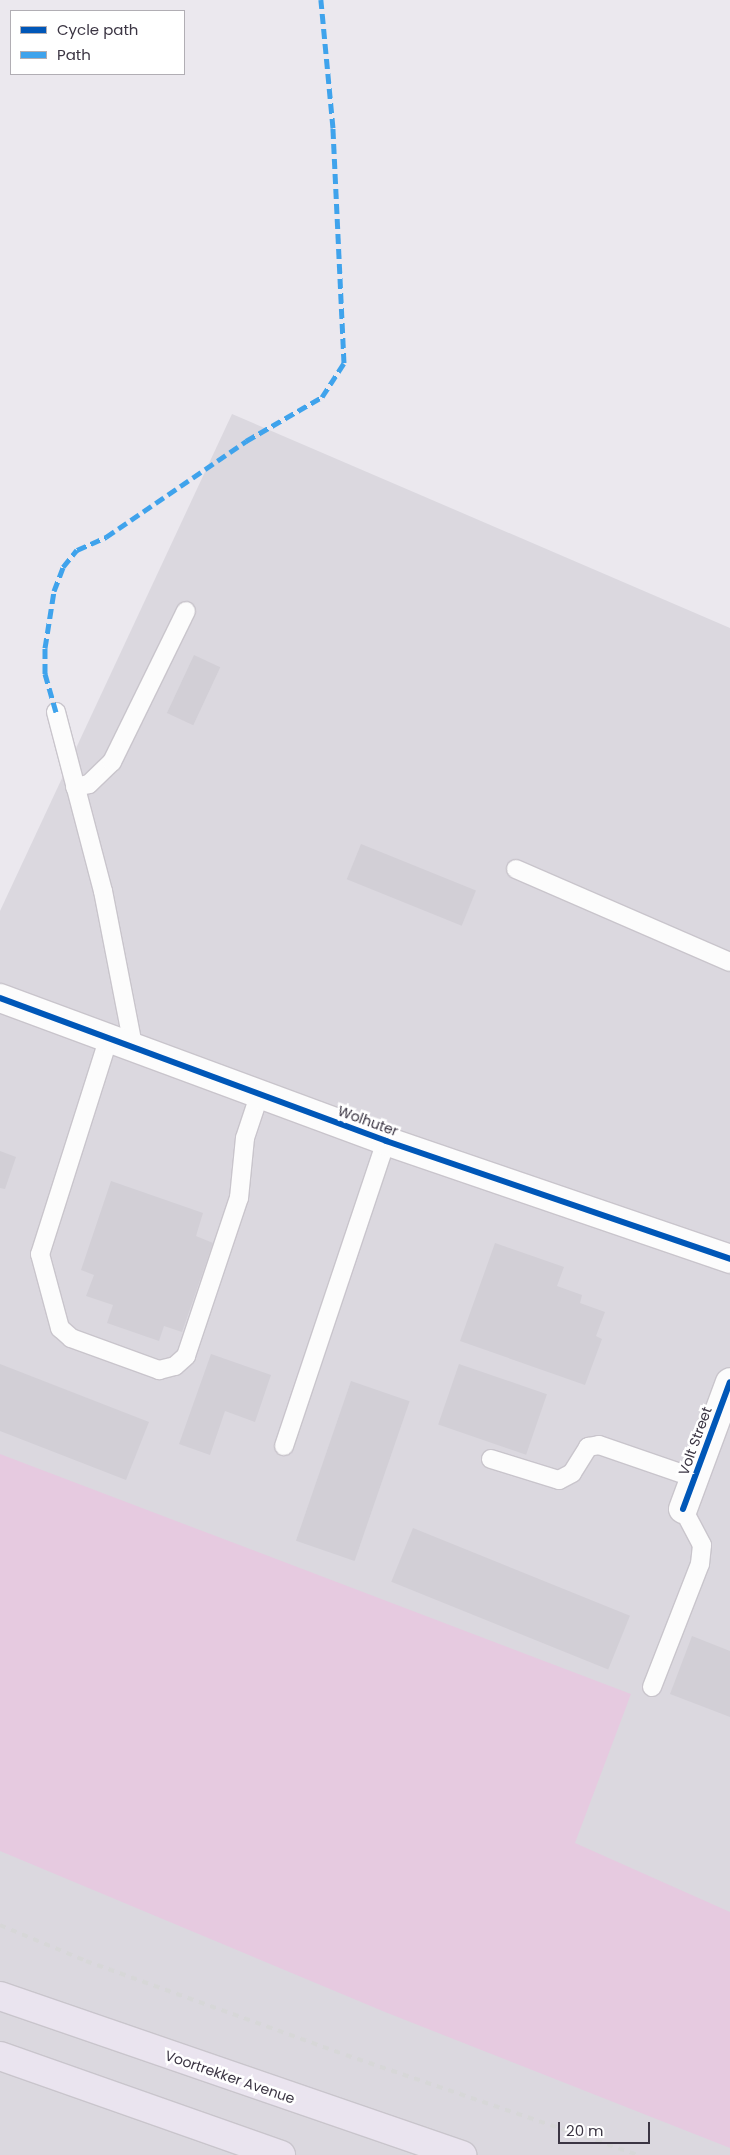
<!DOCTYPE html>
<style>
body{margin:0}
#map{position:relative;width:730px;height:2155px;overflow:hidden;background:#ebe8ee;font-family:Poppins,sans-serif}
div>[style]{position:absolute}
.industrial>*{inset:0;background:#dbd8df}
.green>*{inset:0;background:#e6cae0}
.building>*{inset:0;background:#d2cfd6;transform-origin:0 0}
.roads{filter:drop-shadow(1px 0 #c9c5cc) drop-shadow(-1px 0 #c9c5cc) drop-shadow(0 1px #c9c5cc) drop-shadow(0 -1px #c9c5cc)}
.service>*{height:18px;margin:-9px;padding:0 9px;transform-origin:9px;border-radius:9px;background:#fcfcfc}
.minor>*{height:28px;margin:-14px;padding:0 14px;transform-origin:14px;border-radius:14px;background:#fcfcfc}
.primary>*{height:28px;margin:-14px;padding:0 14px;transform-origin:14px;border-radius:14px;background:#eae4ef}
.rail>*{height:4px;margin-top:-2px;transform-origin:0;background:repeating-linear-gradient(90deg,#d7d7d8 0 6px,transparent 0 12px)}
.quiet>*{height:5px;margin-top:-2.5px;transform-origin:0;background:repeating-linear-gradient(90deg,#3fa3ec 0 10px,transparent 0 15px)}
.cycleway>*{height:6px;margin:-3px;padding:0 3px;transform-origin:3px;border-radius:3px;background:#0057b8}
span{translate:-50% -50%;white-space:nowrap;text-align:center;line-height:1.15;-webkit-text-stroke:5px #fff;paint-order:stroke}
.street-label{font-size:14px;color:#3b3543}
.legend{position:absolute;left:10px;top:10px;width:175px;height:65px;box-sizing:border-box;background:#fff;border:1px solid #b1aeb4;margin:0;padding:6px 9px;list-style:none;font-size:15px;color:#3b3543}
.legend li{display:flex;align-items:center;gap:10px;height:25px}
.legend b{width:25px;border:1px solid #b1aeb4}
.scale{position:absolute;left:558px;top:2122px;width:92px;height:22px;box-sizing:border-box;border:2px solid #3b3543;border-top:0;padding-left:6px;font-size:15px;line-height:18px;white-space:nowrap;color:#3b3543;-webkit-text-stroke:4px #fff;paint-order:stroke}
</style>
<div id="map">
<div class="industrial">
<i style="clip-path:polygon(232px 414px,730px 628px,730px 2155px,0 2155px,0 911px)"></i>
</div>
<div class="green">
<i style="clip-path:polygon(0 1454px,631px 1694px,575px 1843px,730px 1912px,730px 2148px,385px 2012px,0 1851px)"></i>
</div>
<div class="building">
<i style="left:194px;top:655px;width:29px;height:64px;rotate:25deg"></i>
<i style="left:361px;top:844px;width:124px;height:38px;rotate:22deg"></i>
<i style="clip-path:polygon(0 1151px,16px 1157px,5px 1189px,0 1188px)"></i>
<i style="clip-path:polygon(111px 1181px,203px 1213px,196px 1236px,213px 1243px,182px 1332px,164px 1326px,159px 1341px,107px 1323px,113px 1305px,86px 1296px,94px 1275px,81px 1270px)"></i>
<i style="clip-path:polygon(495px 1243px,564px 1267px,557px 1286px,582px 1295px,580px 1303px,605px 1312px,596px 1336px,602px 1339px,585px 1385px,460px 1341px)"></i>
<i style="clip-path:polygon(211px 1354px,271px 1375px,255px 1422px,225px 1411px,210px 1455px,179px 1444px)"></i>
<i style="clip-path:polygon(0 1364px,149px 1422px,126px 1480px,0 1431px)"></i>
<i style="left:459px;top:1364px;width:93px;height:64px;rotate:19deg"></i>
<i style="left:351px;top:1381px;width:62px;height:169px;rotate:19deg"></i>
<i style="left:413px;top:1528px;width:234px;height:58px;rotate:22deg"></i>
<i style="clip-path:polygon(692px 1636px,730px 1651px,730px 1717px,670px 1694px)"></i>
</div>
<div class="roads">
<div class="service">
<i style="left:56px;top:712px;width:185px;rotate:75.3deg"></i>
<i style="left:103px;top:891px;width:157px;rotate:79deg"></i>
<i style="left:75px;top:787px;width:14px;rotate:-12deg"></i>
<i style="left:89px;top:784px;width:32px;rotate:-44deg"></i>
<i style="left:112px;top:762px;width:168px;rotate:-63.9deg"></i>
<i style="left:516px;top:869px;width:233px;rotate:23.5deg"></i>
<i style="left:109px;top:1037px;width:228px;rotate:107.6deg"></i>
<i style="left:40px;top:1254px;width:77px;rotate:74.9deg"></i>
<i style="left:60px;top:1328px;width:15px;rotate:42deg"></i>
<i style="left:71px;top:1338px;width:94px;rotate:20deg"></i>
<i style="left:159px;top:1370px;width:16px;rotate:-14deg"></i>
<i style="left:175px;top:1366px;width:15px;rotate:-42deg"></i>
<i style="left:186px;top:1356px;width:167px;rotate:-71.5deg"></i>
<i style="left:239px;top:1198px;width:60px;rotate:-84.3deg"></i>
<i style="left:245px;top:1138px;width:47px;rotate:-71.6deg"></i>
<i style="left:284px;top:1446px;width:322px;rotate:-71.5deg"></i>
<i style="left:491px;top:1459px;width:71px;rotate:17.2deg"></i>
<i style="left:559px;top:1480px;width:15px;rotate:-28deg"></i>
<i style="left:572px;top:1473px;width:31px;rotate:-58deg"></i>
<i style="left:588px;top:1447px;width:11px;rotate:-10deg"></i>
<i style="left:599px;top:1445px;width:102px;rotate:19deg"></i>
<i style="left:652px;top:1687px;width:132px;rotate:-68.7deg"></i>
<i style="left:700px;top:1564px;width:19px;rotate:-84deg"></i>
<i style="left:702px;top:1545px;width:41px;rotate:-117.8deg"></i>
</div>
<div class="minor">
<i style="left:0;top:998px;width:412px;rotate:20.3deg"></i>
<i style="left:386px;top:1141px;width:364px;rotate:18.9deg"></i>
<i style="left:683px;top:1509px;width:135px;rotate:-69.7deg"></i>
</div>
<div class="primary">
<i style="left:0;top:1996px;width:489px;rotate:19deg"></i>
<i style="left:0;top:2056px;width:298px;rotate:19.4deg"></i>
</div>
</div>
<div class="rail">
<i style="left:0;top:1925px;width:93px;rotate:22.7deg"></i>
<i style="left:86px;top:1961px;width:276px;rotate:19.9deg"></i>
<i style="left:346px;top:2055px;width:309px;rotate:18.9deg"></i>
</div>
<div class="quiet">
<i style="left:56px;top:712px;width:40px;rotate:-106deg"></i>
<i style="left:45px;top:674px;width:26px;rotate:-90deg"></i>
<i style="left:45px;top:648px;width:58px;rotate:-81deg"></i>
<i style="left:54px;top:591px;width:26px;rotate:-69deg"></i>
<i style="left:63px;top:567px;width:22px;rotate:-51deg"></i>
<i style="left:77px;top:550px;width:32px;rotate:-24deg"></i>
<i style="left:106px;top:537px;width:170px;rotate:-34.4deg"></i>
<i style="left:246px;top:441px;width:88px;rotate:-30.1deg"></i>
<i style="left:322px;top:397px;width:40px;rotate:-57.1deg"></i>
<i style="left:344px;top:363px;width:235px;rotate:-92.7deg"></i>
<i style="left:333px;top:128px;width:129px;rotate:-95.4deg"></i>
</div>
<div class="cycleway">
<i style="left:0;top:998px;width:412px;rotate:20.3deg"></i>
<i style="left:386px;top:1141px;width:364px;rotate:18.9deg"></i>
<i style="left:683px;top:1509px;width:135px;rotate:-69.7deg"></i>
</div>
<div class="street-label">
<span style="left:368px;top:1121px;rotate:20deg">Wolhuter</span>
<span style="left:695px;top:1441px;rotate:-70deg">Volt Street</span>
<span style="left:230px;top:2077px;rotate:19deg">Voortrekker Avenue</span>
</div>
<ul class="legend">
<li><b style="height:6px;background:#0057b8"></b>Cycle path</li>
<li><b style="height:6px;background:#3fa3ec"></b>Path</li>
</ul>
<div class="scale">20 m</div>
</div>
